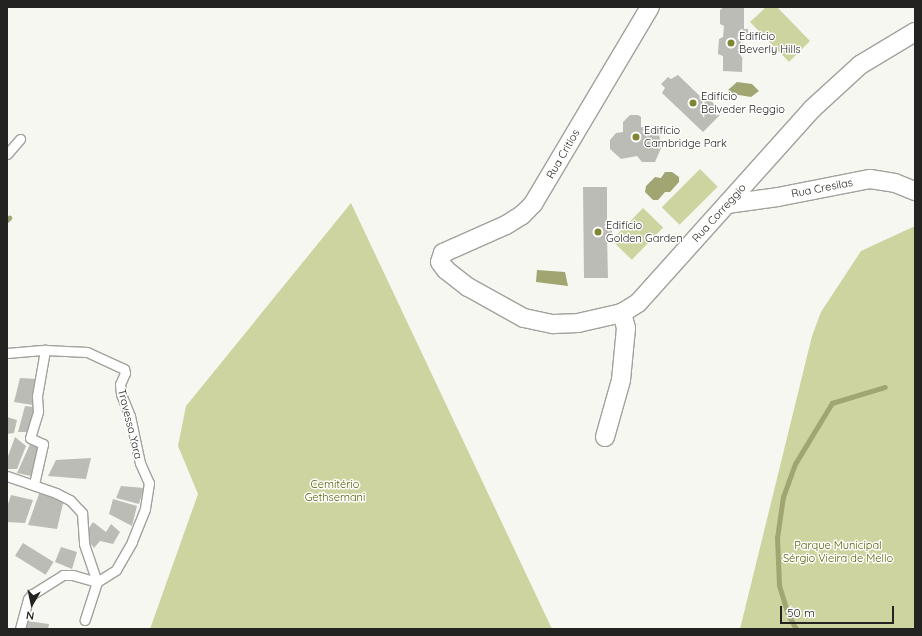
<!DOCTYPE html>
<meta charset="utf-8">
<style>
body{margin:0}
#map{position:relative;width:922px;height:636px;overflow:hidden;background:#f6f7f0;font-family:Quicksand,sans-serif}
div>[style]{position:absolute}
.green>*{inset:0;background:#ced4a0;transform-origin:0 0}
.water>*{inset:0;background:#a0a571}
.stream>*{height:4.5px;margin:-2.25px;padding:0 2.25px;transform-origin:2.25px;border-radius:2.25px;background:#a0a571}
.building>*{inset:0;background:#bbbcb5;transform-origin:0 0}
.roads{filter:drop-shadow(1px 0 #a1a29b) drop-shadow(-1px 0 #a1a29b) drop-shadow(0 1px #a1a29b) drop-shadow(0 -1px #a1a29b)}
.lane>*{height:9px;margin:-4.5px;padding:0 4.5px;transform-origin:4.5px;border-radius:4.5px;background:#fff}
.street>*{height:18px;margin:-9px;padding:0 9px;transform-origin:9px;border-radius:9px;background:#fff}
.dots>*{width:11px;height:11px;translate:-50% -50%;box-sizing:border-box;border:2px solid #fffffe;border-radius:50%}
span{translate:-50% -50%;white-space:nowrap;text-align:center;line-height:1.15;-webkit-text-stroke:3px #fffffe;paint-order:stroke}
.poi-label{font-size:11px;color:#232321}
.left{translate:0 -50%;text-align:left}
.street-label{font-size:11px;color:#232321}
.park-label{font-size:11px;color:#565b00}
.frame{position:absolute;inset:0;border:8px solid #232321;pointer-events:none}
.north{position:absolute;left:12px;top:584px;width:40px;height:40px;-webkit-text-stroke:3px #fffffe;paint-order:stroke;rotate:189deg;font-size:11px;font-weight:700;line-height:16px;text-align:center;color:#232321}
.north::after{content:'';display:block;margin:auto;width:14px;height:18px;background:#232321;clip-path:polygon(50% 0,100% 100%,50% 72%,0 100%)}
.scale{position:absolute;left:780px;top:606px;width:114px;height:18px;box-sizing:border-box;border:2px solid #232321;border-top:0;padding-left:5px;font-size:12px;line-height:14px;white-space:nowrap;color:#232321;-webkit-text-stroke:3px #fffffe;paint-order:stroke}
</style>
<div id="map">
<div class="green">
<i style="clip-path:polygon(766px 7px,777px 7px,810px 41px,789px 62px,750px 22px)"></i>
<i style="left:700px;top:169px;width:25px;height:54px;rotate:45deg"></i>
<i style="clip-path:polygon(351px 203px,552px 629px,150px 629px,198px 494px,178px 446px,186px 406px)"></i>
<i style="left:643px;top:208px;width:28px;height:45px;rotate:44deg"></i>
<i style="clip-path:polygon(915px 226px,915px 629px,740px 629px,812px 336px,821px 312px,861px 251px)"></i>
</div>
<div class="water">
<i style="clip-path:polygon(737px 82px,752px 84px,759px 91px,751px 97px,733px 94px,728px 90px)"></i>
<i style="clip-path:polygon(665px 172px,672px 172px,679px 177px,679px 182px,670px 192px,665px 192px,658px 200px,653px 200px,645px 192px,646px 186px,655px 177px,661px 178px)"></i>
<i style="clip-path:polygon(537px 270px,565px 272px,568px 286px,536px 282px)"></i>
</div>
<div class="stream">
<i style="left:7px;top:220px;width:3px;rotate:-45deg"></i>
<i style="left:796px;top:629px;width:16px;rotate:-120deg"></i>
<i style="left:788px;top:615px;width:31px;rotate:-107deg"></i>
<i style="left:779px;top:585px;width:47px;rotate:-92.4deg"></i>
<i style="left:777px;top:538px;width:41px;rotate:-81.7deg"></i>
<i style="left:783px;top:497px;width:35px;rotate:-70deg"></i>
<i style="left:795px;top:464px;width:71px;rotate:-58.8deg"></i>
<i style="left:832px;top:403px;width:55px;rotate:-16.8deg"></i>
</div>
<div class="building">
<i style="clip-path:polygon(724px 7px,744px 7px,744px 29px,748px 29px,748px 34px,743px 34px,742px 72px,723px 71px,723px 56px,718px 54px,719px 39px,723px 37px,724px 26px,720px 24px,720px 10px)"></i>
<i style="clip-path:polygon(678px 75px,704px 100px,707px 97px,715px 105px,713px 108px,720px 115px,703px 132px,662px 93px,665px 88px,661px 84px,668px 77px,671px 79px)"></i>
<i style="clip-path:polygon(630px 115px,638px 115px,641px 117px,641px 127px,649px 127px,659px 135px,662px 146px,655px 162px,642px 162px,637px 156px,621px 159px,610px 149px,610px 140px,616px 133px,623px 132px,623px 122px)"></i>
<i style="clip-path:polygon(583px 187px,607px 187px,607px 230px,612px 230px,612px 234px,607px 235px,608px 278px,584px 278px)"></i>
<i style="clip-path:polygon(20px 378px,38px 379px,33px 405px,14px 402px)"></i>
<i style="clip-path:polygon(25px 406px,33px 407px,33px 416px,28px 432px,18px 432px)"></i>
<i style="clip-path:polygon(7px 417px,17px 420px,14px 433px,7px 434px)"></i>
<i style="clip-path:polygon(15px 437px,26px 446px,17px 469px,7px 469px,7px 459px)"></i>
<i style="clip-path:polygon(31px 442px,38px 447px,31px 476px,17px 473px)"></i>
<i style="clip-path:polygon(91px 458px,86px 479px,48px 476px,56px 460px)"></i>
<i style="clip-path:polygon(121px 486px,144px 488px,139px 504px,116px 498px)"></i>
<i style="clip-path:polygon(40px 491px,64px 499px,57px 529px,28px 525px)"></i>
<i style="clip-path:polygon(11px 495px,33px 500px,25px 523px,7px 522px,7px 507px)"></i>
<i style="clip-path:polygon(113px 499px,137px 506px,132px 526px,109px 514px)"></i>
<i style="clip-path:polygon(93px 522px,106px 532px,111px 524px,120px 532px,113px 544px,100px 541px,94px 548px,84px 535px)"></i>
<i style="left:23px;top:543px;width:36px;height:15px;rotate:32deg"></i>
<i style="clip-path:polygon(61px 547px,77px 552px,72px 569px,55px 562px)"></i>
<i style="clip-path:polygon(26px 621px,49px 624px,48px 629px,25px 629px)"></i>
</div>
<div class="roads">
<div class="lane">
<i style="left:7px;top:154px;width:20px;rotate:-49deg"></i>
<i style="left:7px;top:353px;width:38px;rotate:-5deg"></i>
<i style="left:45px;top:350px;width:42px;rotate:2.7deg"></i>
<i style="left:87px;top:352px;width:41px;rotate:24.7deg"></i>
<i style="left:124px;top:369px;width:4px;rotate:76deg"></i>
<i style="left:125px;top:373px;width:12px;rotate:114deg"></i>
<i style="left:120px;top:384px;width:10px;rotate:84deg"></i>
<i style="left:121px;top:394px;width:24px;rotate:68deg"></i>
<i style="left:130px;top:416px;width:48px;rotate:78deg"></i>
<i style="left:140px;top:463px;width:22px;rotate:66deg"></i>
<i style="left:149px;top:483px;width:26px;rotate:99deg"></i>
<i style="left:145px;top:509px;width:35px;rotate:112deg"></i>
<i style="left:132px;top:542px;width:32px;rotate:120deg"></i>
<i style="left:116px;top:570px;width:22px;rotate:148deg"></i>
<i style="left:97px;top:582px;width:25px;rotate:-164deg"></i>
<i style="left:73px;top:575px;width:10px;rotate:180deg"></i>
<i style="left:63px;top:575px;width:36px;rotate:148deg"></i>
<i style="left:32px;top:594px;width:6px;rotate:129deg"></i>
<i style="left:28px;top:599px;width:31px;rotate:105deg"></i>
<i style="left:7px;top:476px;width:52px;rotate:19.1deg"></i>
<i style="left:56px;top:493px;width:16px;rotate:27deg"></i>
<i style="left:70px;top:500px;width:18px;rotate:47deg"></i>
<i style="left:82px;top:513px;width:31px;rotate:86deg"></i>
<i style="left:84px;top:544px;width:40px;rotate:71.1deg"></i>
<i style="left:97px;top:582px;width:40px;rotate:108deg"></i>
<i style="left:34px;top:484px;width:41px;rotate:-77.3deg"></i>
<i style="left:43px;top:444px;width:14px;rotate:-155deg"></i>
<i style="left:30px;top:438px;width:28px;rotate:-73deg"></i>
<i style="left:38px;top:411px;width:15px;rotate:-94deg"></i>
<i style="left:37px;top:396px;width:47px;rotate:-80.1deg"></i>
</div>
<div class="street">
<i style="left:650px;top:7px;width:229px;rotate:120.7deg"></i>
<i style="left:533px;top:204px;width:16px;rotate:135deg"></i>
<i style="left:522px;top:215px;width:19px;rotate:148deg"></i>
<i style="left:506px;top:225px;width:69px;rotate:156deg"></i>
<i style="left:443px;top:253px;width:9px;rotate:108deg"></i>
<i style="left:440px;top:262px;width:10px;rotate:53deg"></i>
<i style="left:446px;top:270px;width:28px;rotate:38deg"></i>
<i style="left:468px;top:287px;width:64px;rotate:29deg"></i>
<i style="left:524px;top:318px;width:30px;rotate:12deg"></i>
<i style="left:553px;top:324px;width:25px;rotate:-2deg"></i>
<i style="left:578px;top:323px;width:45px;rotate:-12.8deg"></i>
<i style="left:622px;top:313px;width:19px;rotate:-32deg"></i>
<i style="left:638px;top:303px;width:261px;rotate:-48.1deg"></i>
<i style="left:812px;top:109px;width:65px;rotate:-42.5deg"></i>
<i style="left:860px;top:65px;width:64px;rotate:-31deg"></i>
<i style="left:727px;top:204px;width:51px;rotate:-7.8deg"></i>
<i style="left:778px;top:197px;width:94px;rotate:-11.1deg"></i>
<i style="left:870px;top:179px;width:25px;rotate:9deg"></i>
<i style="left:895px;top:183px;width:22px;rotate:22deg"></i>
<i style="left:605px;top:437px;width:59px;rotate:-74.3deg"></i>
<i style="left:621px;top:380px;width:52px;rotate:-84.5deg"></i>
<i style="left:626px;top:328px;width:16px;rotate:-105deg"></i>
</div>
</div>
<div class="dots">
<i style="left:731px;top:43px;background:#808632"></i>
<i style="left:693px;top:103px;background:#808632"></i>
<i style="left:636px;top:137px;background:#808632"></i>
<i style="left:598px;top:232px;background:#808632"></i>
</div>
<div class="poi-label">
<span class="left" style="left:739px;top:43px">Edifício<br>Beverly Hills</span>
<span class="left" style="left:701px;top:103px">Edifício<br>Belveder Reggio</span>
<span class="left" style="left:644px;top:137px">Edifício<br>Cambridge Park</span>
<span class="left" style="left:606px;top:232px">Edifício<br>Golden Garden</span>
</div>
<div class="street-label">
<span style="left:563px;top:154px;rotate:-60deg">Rua Critios</span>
<span style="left:822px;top:188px;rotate:-11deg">Rua Cresilas</span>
<span style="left:719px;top:213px;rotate:-48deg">Rua Correggio</span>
<span style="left:130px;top:424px;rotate:76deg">Travessa Yara</span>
</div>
<div class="park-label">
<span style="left:335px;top:491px">Cemitério<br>Gethsemani</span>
<span style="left:838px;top:552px">Parque Municipal<br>Sérgio Vieira de Mello</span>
</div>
<div class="frame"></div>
<div class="north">N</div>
<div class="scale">50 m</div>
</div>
